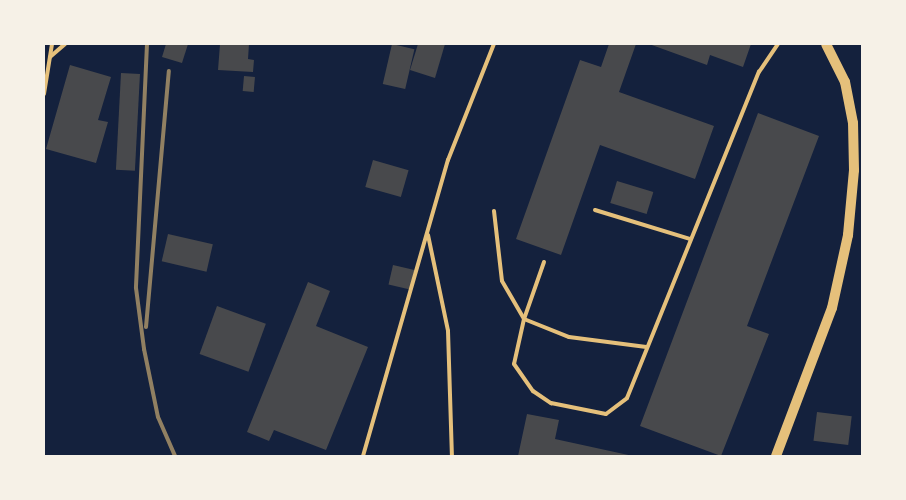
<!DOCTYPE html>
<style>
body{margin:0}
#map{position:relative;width:906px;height:500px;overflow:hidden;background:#14213d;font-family:"Source Sans 3",sans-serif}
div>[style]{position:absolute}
.building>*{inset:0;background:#48494c;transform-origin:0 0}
.service>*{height:4px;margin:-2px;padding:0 2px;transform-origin:2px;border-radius:2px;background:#e5c07b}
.secondary>*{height:10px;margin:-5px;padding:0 5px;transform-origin:5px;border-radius:5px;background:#e5c07b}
.rail>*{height:4px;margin:-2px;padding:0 2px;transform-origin:2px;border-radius:2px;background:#918062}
span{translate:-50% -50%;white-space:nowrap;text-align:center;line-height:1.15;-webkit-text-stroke:5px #f6f1e7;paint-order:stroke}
.frame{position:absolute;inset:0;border:45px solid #f6f1e7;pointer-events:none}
</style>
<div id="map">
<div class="building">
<i style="clip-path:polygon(166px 44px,188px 44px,182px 63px,162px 57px)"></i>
<i style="clip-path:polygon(220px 44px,249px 44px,248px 59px,254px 60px,253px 72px,218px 70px)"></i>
<i style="left:392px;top:44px;width:23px;height:41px;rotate:13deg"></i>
<i style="clip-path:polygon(418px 44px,445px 44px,435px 78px,410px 70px)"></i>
<i style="clip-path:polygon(609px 44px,636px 44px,619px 92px,714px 126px,695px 179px,600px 145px,561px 255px,516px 239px,580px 60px,601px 67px)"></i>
<i style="clip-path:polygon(649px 44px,751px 44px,743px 67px,710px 55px,707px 65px)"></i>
<i style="clip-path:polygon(70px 65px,111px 77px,98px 120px,108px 122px,96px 163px,46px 149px)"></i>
<i style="left:121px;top:73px;width:19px;height:97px;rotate:3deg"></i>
<i style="left:244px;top:76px;width:11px;height:15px;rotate:5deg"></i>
<i style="clip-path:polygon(758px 113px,819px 136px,747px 326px,769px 334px,721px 456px,640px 426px)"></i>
<i style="left:373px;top:160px;width:37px;height:28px;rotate:16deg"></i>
<i style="left:617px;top:181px;width:38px;height:23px;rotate:17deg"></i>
<i style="left:168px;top:234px;width:46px;height:28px;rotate:13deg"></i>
<i style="left:393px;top:265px;width:22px;height:20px;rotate:13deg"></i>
<i style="clip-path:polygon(308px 282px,330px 291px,316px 326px,368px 347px,326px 450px,274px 430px,269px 441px,247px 432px)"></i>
<i style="left:217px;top:306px;width:52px;height:51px;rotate:20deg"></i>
<i style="left:817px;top:412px;width:35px;height:29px;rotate:7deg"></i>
<i style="clip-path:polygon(527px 414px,559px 420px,555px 439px,633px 456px,518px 456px)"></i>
</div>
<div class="service">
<i style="left:50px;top:57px;width:20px;rotate:-41deg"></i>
<i style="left:44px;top:94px;width:51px;rotate:-80.9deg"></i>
<i style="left:595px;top:210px;width:99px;rotate:17deg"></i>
<i style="left:494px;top:211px;width:70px;rotate:83.5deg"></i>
<i style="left:502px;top:281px;width:44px;rotate:59.9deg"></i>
<i style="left:524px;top:319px;width:48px;rotate:21.8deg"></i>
<i style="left:569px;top:337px;width:78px;rotate:7.4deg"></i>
<i style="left:428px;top:235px;width:98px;rotate:78.2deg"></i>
<i style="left:448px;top:331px;width:125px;rotate:88.2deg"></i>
<i style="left:544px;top:262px;width:60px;rotate:109.3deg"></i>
<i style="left:524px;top:319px;width:46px;rotate:102.5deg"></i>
<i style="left:514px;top:364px;width:33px;rotate:55deg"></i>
<i style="left:533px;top:391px;width:22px;rotate:34deg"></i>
<i style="left:551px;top:403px;width:56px;rotate:11.3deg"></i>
<i style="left:606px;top:414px;width:26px;rotate:-37deg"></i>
<i style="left:627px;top:398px;width:352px;rotate:-68deg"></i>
<i style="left:759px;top:72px;width:34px;rotate:-56deg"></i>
<i style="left:363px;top:456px;width:308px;rotate:-74deg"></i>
<i style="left:448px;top:160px;width:125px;rotate:-68.4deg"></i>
</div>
<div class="secondary">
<i style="left:776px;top:456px;width:158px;rotate:-69.3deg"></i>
<i style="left:832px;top:308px;width:75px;rotate:-77.6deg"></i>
<i style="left:848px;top:235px;width:65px;rotate:-84.7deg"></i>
<i style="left:854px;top:170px;width:47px;rotate:-91.2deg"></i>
<i style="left:853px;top:123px;width:42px;rotate:-101deg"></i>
<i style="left:845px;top:82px;width:42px;rotate:-116.6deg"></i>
</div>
<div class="rail">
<i style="left:147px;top:44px;width:244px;rotate:92.6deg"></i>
<i style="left:136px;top:288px;width:62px;rotate:82.5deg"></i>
<i style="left:144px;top:349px;width:69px;rotate:78.4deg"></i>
<i style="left:158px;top:417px;width:43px;rotate:66.4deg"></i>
<i style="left:146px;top:327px;width:257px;rotate:-84.9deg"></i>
</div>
<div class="frame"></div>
</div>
